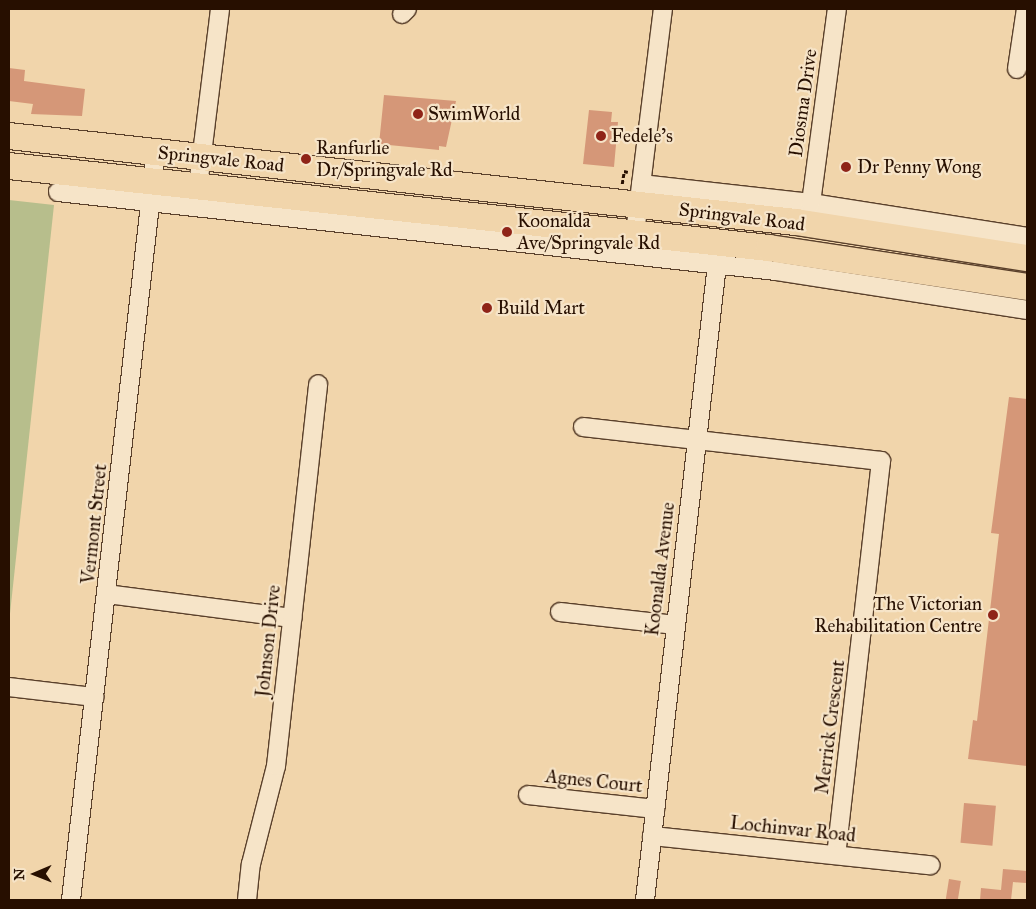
<!DOCTYPE html>
<style>
body{margin:0}
#map{position:relative;width:1036px;height:909px;overflow:hidden;background:#f1d5ab;font-family:"IM FELL Great Primer",serif}
div>[style]{position:absolute}
.green>*{inset:0;background:#b7be8c}
.building>*{inset:0;background:#d59778;transform-origin:0 0}
.path>*{height:2.5px;margin-top:-1.25px;transform-origin:0;background:repeating-linear-gradient(90deg,#270f00 0 4px,transparent 0 6.5px)}
.roads{filter:drop-shadow(1px 0 #5a402b) drop-shadow(-1px 0 #5a402b) drop-shadow(0 1px #5a402b) drop-shadow(0 -1px #5a402b)}
.minor>*{height:18px;margin:-9px;padding:0 9px;transform-origin:9px;border-radius:9px;background:#f6e4c8}
.highway>*{height:26px;margin:-13px;padding:0 13px;transform-origin:13px;border-radius:13px;background:#f1d5ab}
.dots>*{width:14px;height:14px;translate:-50% -50%;box-sizing:border-box;border:2px solid #f6e4c8;border-radius:50%}
span{translate:-50% -50%;white-space:nowrap;text-align:center;line-height:1.15;-webkit-text-stroke:4.5px #f6e4c8;paint-order:stroke}
.street-label{font-size:19px;color:#270f00}
.poi-label{font-size:19px;color:#270f00}
.left{translate:0 -50%;text-align:left}
.right{translate:-100% -50%;text-align:right}
.frame{position:absolute;inset:0;border:10px solid #270f00;pointer-events:none}
.north{position:absolute;left:10px;top:849px;width:50px;height:50px;-webkit-text-stroke:4px #f6e4c8;paint-order:stroke;rotate:269deg;font-size:14px;font-weight:700;line-height:20px;text-align:center;color:#270f00}
.north::after{content:'';display:block;margin:auto;width:18px;height:22px;background:#270f00;clip-path:polygon(50% 0,100% 100%,50% 72%,0 100%)}
</style>
<div id="map">
<div class="green">
<i style="clip-path:polygon(9px 200px,54px 205px,9px 623px)"></i>
</div>
<div class="building">
<i style="clip-path:polygon(9px 68px,25px 70px,24px 81px,85px 89px,82px 116px,31px 114px,33px 104px,9px 101px)"></i>
<i style="clip-path:polygon(384px 95px,456px 101px,446px 147px,439px 146px,439px 150px,379px 144px)"></i>
<i style="clip-path:polygon(589px 110px,612px 112px,611px 122px,618px 122px,614px 167px,583px 164px)"></i>
<i style="clip-path:polygon(1009px 397px,1027px 399px,1027px 766px,968px 759px,973px 720px,977px 721px,999px 534px,991px 533px)"></i>
<i style="left:964px;top:803px;width:32px;height:40px;rotate:5deg"></i>
<i style="clip-path:polygon(1003px 869px,1027px 871px,1026px 883px,1013px 882px,1011px 900px,980px 900px,981px 888px,1001px 890px)"></i>
<i style="left:949px;top:879px;width:12px;height:21px;rotate:9deg"></i>
</div>
<div class="path">
<i style="left:622px;top:184px;width:13px;rotate:-81deg"></i>
<i style="left:624px;top:171px;width:4px;rotate:14deg"></i>
</div>
<div class="roads">
<div class="minor">
<i style="left:402px;top:14px;width:7px;rotate:-45deg"></i>
<i style="left:1017px;top:69px;width:61px;rotate:-81.5deg"></i>
<i style="left:641px;top:184px;width:171px;rotate:6.4deg"></i>
<i style="left:811px;top:203px;width:219px;rotate:8.9deg"></i>
<i style="left:198px;top:186px;width:178px;rotate:-82.9deg"></i>
<i style="left:58px;top:192px;width:722px;rotate:6.28deg"></i>
<i style="left:776px;top:271px;width:254px;rotate:8.8deg"></i>
<i style="left:811px;top:203px;width:196px;rotate:-82.4deg"></i>
<i style="left:635px;top:233px;width:226px;rotate:-82.9deg"></i>
<i style="left:583px;top:427px;width:300px;rotate:6.5deg"></i>
<i style="left:881px;top:461px;width:396px;rotate:96.5deg"></i>
<i style="left:107px;top:594px;width:187px;rotate:7.4deg"></i>
<i style="left:560px;top:612px;width:116px;rotate:6.4deg"></i>
<i style="left:9px;top:687px;width:86px;rotate:6.7deg"></i>
<i style="left:528px;top:795px;width:128px;rotate:6.3deg"></i>
<i style="left:652px;top:836px;width:280px;rotate:6deg"></i>
<i style="left:71px;top:900px;width:753px;rotate:-83.52deg"></i>
<i style="left:247px;top:900px;width:36px;rotate:-84deg"></i>
<i style="left:251px;top:864px;width:101px;rotate:-75.7deg"></i>
<i style="left:276px;top:766px;width:384px;rotate:-83.7deg"></i>
<i style="left:645px;top:900px;width:649px;rotate:-83.54deg"></i>
</div>
<div class="highway">
<i style="left:9px;top:136px;width:792px;rotate:6.24deg"></i>
<i style="left:796px;top:222px;width:234px;rotate:8.9deg"></i>
<i style="left:9px;top:166px;width:764px;rotate:6.16deg"></i>
<i style="left:769px;top:248px;width:261px;rotate:8.6deg"></i>
</div>
</div>
<div class="dots">
<i style="left:418px;top:114px;background:#8f2418"></i>
<i style="left:601px;top:136px;background:#8f2418"></i>
<i style="left:306px;top:159px;background:#8f2418"></i>
<i style="left:846px;top:167px;background:#8f2418"></i>
<i style="left:507px;top:232px;background:#8f2418"></i>
<i style="left:487px;top:308px;background:#8f2418"></i>
<i style="left:993px;top:615px;background:#8f2418"></i>
</div>
<div class="street-label">
<span style="left:803px;top:103px;rotate:-82deg">Diosma Drive</span>
<span style="left:221px;top:159px;rotate:6deg">Springvale Road</span>
<span style="left:742px;top:217px;rotate:7deg">Springvale Road</span>
<span style="left:94px;top:524px;rotate:-84deg">Vermont Street</span>
<span style="left:660px;top:569px;rotate:-83deg">Koonalda Avenue</span>
<span style="left:268px;top:641px;rotate:-84deg">Johnson Drive</span>
<span style="left:830px;top:727px;rotate:-83deg">Merrick Crescent</span>
<span style="left:594px;top:781px;rotate:6deg">Agnes Court</span>
<span style="left:793px;top:829px;rotate:6deg">Lochinvar Road</span>
</div>
<div class="poi-label">
<span class="left" style="left:428px;top:114px">SwimWorld</span>
<span class="left" style="left:611px;top:136px">Fedele's</span>
<span class="left" style="left:316px;top:159px">Ranfurlie<br>Dr/Springvale Rd</span>
<span class="left" style="left:857px;top:167px">Dr Penny Wong</span>
<span class="left" style="left:517px;top:232px">Koonalda<br>Ave/Springvale Rd</span>
<span class="left" style="left:497px;top:308px">Build Mart</span>
<span class="right" style="left:982px;top:615px">The Victorian<br>Rehabilitation Centre</span>
</div>
<div class="frame"></div>
<div class="north">N</div>
</div>
